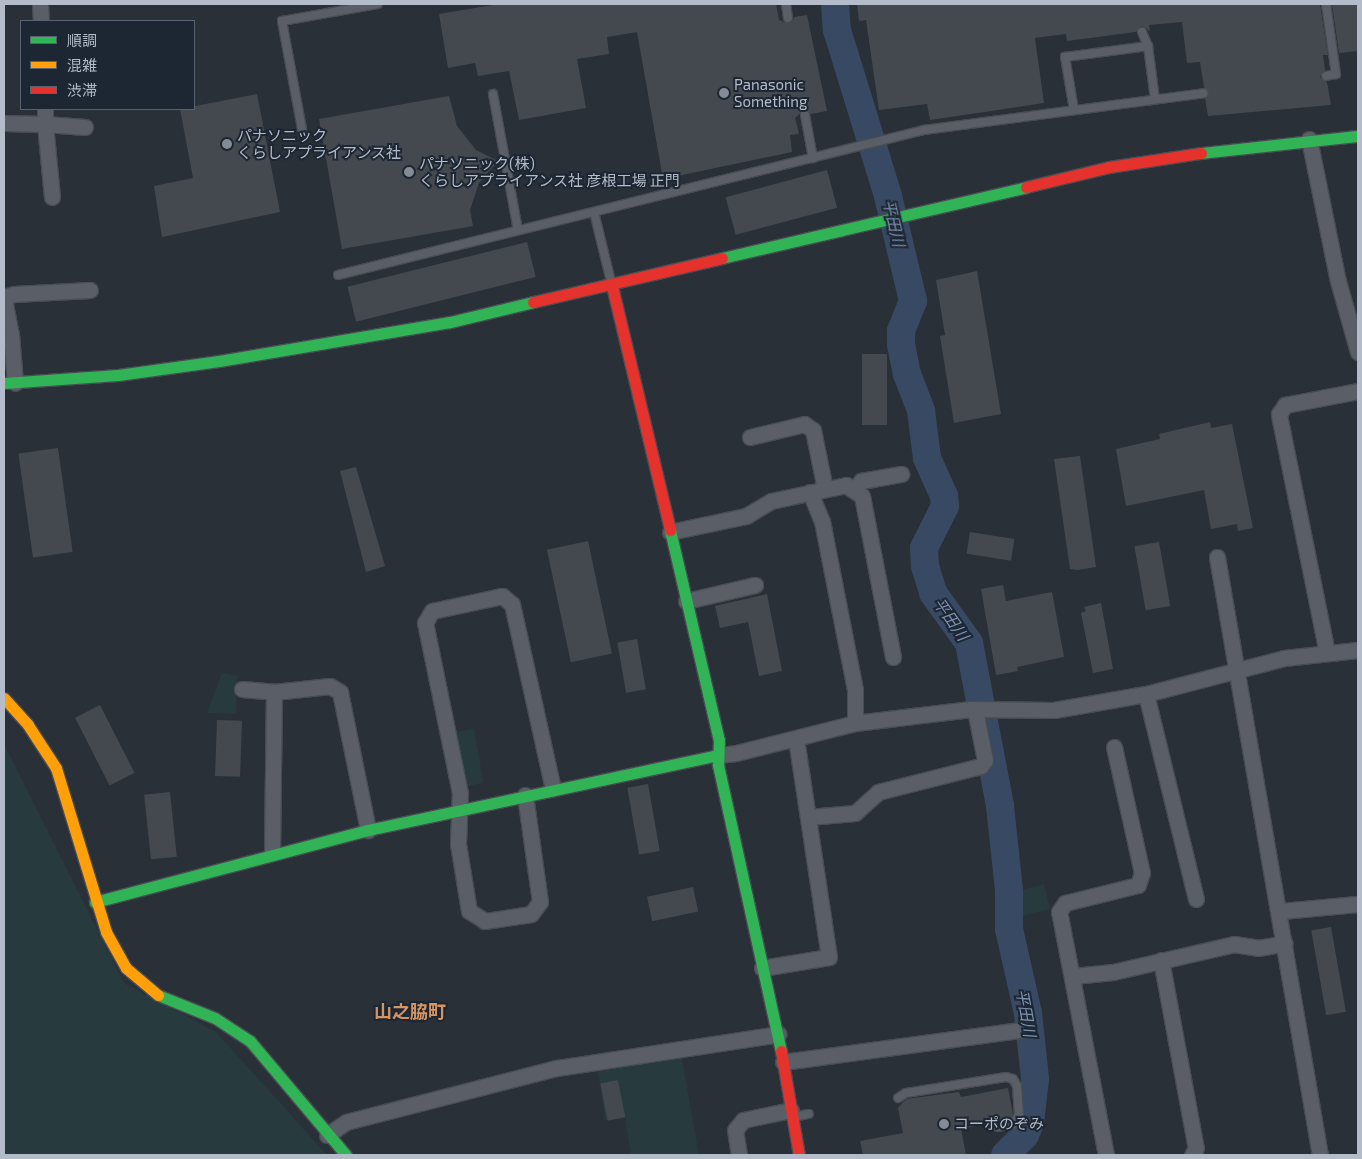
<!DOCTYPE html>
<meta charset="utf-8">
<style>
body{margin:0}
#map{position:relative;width:1362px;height:1159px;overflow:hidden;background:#2a3038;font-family:"Exo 2","Noto Sans JP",sans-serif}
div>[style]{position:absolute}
.green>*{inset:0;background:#273a3e;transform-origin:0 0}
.river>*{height:28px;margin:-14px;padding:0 14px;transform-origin:14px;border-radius:14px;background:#384963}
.building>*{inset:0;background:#444950;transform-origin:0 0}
.roads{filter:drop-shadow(1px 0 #484c53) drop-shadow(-1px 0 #484c53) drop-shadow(0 1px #484c53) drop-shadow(0 -1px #484c53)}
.lane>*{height:8px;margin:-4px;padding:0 4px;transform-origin:4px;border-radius:4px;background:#5a5e66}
.street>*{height:15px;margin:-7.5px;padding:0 7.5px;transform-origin:7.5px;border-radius:7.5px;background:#5a5e66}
.fast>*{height:11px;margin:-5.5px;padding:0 5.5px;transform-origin:5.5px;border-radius:5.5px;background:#30b455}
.slow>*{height:11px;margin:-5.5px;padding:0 5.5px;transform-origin:5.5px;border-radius:5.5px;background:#ff9f0a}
.jam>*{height:11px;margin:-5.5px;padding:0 5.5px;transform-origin:5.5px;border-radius:5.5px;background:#e5322d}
.dots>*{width:14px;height:14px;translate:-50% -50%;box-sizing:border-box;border:2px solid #1d2633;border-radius:50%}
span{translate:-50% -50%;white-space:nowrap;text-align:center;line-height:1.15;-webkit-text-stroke:4px #1d2633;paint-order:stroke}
.poi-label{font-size:15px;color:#b4bcc9}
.left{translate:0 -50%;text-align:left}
.water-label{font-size:16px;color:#7c92b1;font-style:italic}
.quarter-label{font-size:18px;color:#d59563;font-weight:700}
.frame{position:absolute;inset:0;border:5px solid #b4bcc9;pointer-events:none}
.legend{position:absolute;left:20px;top:20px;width:175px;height:90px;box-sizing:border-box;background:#1d2633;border:1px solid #59626f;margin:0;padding:6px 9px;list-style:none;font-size:15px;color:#b4bcc9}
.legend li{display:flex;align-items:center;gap:10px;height:25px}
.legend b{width:25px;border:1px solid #59626f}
</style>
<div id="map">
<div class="green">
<i style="clip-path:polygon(222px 673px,237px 676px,236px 714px,207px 713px)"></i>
<i style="left:474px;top:729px;width:55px;height:20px;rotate:80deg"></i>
<i style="clip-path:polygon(4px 744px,124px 983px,216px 1032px,327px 1155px,4px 1155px)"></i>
<i style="clip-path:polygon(1044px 884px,1050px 909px,1018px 917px,1017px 891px)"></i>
<i style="clip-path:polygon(681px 1054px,699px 1155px,631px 1155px,625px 1117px,605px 1120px,597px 1064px)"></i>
</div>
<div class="river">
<i style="left:835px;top:4px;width:26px;rotate:86deg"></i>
<i style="left:837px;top:30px;width:174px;rotate:72.9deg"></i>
<i style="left:888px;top:196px;width:108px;rotate:76.6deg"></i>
<i style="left:913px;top:301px;width:32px;rotate:112deg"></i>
<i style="left:901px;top:331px;width:13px;rotate:90deg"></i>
<i style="left:901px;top:344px;width:31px;rotate:79deg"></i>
<i style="left:907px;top:374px;width:40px;rotate:69deg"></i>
<i style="left:921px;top:411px;width:47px;rotate:82.7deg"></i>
<i style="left:927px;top:458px;width:42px;rotate:65.9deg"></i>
<i style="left:944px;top:496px;width:10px;rotate:84deg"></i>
<i style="left:945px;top:506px;width:47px;rotate:116.6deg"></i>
<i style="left:924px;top:548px;width:18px;rotate:87deg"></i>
<i style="left:925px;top:566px;width:28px;rotate:73deg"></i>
<i style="left:933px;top:593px;width:62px;rotate:54.2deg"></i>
<i style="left:969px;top:643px;width:166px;rotate:79.2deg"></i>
<i style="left:1000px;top:806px;width:84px;rotate:83.9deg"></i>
<i style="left:1009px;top:890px;width:39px;rotate:90deg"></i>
<i style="left:1009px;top:929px;width:86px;rotate:77.3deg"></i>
<i style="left:1028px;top:1013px;width:66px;rotate:83.9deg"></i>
<i style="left:1035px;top:1079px;width:44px;rotate:96.5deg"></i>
<i style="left:1030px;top:1123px;width:13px;rotate:113deg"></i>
<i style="left:1025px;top:1135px;width:28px;rotate:135deg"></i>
</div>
<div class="building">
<i style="clip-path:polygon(499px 4px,776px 4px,779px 20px,786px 23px,792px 22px,794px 17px,807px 15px,827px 111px,811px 114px,804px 110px,795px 118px,799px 134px,790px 135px,792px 152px,663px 179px,637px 32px,607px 37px,609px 54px,577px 59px,586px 108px,519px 120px,509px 71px,478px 76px,475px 63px,448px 68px,439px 14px)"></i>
<i style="clip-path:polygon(857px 4px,1320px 4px,1328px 55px,1323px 55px,1325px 70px,1320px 77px,1327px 82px,1331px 105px,1208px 116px,1205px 98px,1209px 92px,1204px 87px,1200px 62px,1187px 63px,1182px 22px,1149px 25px,1150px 31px,1142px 26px,1136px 32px,1067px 41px,1066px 34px,1035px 38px,1044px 103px,930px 120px,927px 104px,879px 110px,866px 20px,859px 21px)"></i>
<i style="clip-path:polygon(1332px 4px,1358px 4px,1358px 51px,1339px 53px)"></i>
<i style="clip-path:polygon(257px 94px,280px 212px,162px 237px,154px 186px,193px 178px,180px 109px)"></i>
<i style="clip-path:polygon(449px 96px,457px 126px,476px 150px,498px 161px,479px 183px,470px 210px,473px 226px,342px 249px,319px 119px)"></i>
<i style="left:827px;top:170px;width:39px;height:105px;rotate:75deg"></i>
<i style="left:527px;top:242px;width:36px;height:185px;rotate:76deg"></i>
<i style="clip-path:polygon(977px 271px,1001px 414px,954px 423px,940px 336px,945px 335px,936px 280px)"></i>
<i style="left:862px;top:354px;width:25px;height:71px"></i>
<i style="clip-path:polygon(1210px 422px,1211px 428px,1232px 424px,1253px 528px,1238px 531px,1237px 524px,1211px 529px,1204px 490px,1126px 506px,1116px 449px,1160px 439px,1159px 434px)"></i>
<i style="left:58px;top:448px;width:105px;height:40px;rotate:82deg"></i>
<i style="clip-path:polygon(1080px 456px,1096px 567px,1078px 570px,1070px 569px,1054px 459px)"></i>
<i style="clip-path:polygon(356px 467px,385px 566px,366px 572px,340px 471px)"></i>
<i style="left:970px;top:532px;width:45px;height:22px;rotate:9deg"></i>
<i style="left:588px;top:541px;width:115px;height:42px;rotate:78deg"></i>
<i style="left:1159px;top:542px;width:65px;height:25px;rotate:80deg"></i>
<i style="clip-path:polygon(1003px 585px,1006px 601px,1052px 592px,1064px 657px,1017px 667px,1018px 671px,996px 675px,981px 589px)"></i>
<i style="clip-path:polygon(767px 594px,782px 671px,759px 676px,748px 622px,720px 628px,715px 606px)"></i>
<i style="clip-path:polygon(1101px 603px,1113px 669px,1093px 673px,1081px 613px,1086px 611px,1084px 607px)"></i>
<i style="left:637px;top:639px;width:51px;height:20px;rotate:80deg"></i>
<i style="left:100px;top:705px;width:76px;height:28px;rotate:63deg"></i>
<i style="left:217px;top:720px;width:25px;height:56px;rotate:2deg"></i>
<i style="left:648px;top:784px;width:68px;height:21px;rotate:80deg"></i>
<i style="left:170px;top:792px;width:65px;height:26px;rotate:84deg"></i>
<i style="left:693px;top:887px;width:25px;height:47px;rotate:78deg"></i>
<i style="left:1331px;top:927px;width:86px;height:20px;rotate:80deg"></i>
<i style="left:618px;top:1080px;width:38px;height:18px;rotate:79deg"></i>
<i style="clip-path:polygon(1008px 1088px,1013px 1114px,1010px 1119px,961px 1129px,966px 1155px,863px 1155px,860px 1141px,903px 1133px,898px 1108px,906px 1099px,959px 1092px,961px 1097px)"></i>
</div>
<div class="roads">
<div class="lane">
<i style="left:786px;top:4px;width:14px;rotate:82deg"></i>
<i style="left:1326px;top:4px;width:71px;rotate:81.9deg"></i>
<i style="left:1336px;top:74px;width:10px;rotate:169deg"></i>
<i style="left:1142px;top:32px;width:15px;rotate:67deg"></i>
<i style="left:493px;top:94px;width:138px;rotate:79.6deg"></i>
<i style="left:1074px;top:110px;width:54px;rotate:-99.6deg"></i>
<i style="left:1065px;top:57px;width:84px;rotate:-7.5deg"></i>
<i style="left:1148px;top:46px;width:53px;rotate:82.5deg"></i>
<i style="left:805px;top:115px;width:44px;rotate:79.5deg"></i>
<i style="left:302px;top:129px;width:110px;rotate:-100.5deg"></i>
<i style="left:282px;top:21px;width:97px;rotate:-10deg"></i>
<i style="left:594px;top:212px;width:72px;rotate:76.3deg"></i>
<i style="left:338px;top:275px;width:604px;rotate:-13.9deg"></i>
<i style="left:924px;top:130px;width:282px;rotate:-7.5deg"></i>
<i style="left:898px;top:1098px;width:9px;rotate:-32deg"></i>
<i style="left:906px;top:1093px;width:101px;rotate:-9.1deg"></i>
<i style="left:1006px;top:1077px;width:7px;rotate:16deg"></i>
<i style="left:1013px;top:1079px;width:8px;rotate:60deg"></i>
<i style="left:1017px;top:1086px;width:29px;rotate:86deg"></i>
<i style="left:1019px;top:1115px;width:11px;rotate:124deg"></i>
<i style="left:1013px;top:1124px;width:15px;rotate:169deg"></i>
<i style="left:793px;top:1117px;width:16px;rotate:-11deg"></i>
</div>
<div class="street">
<i style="left:40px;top:4px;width:17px;rotate:87deg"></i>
<i style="left:4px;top:123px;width:41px;rotate:1.4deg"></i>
<i style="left:45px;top:124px;width:15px;rotate:-90deg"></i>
<i style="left:1309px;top:139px;width:145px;rotate:78.5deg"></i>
<i style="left:1338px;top:281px;width:74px;rotate:74.3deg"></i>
<i style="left:52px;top:197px;width:73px;rotate:-95.5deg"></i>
<i style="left:45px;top:124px;width:40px;rotate:4.3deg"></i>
<i style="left:4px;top:297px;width:10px;rotate:-17deg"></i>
<i style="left:14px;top:294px;width:76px;rotate:-3deg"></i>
<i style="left:4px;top:299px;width:36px;rotate:79deg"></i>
<i style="left:11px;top:334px;width:49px;rotate:85.3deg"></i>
<i style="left:750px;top:437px;width:56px;rotate:-13.5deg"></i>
<i style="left:804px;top:424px;width:11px;rotate:34deg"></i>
<i style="left:813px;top:430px;width:60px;rotate:78.5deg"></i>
<i style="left:855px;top:490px;width:11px;rotate:-56deg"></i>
<i style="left:861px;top:481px;width:41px;rotate:-9.9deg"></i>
<i style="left:810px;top:492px;width:31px;rotate:68deg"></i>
<i style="left:822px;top:521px;width:32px;rotate:79deg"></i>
<i style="left:828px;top:552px;width:141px;rotate:78.9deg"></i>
<i style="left:855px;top:690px;width:33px;rotate:90deg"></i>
<i style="left:670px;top:532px;width:78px;rotate:-11.9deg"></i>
<i style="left:746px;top:516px;width:29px;rotate:-31deg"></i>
<i style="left:771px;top:501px;width:77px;rotate:-12deg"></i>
<i style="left:846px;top:485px;width:19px;rotate:35deg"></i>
<i style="left:862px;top:496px;width:164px;rotate:79.1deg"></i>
<i style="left:1217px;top:557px;width:607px;rotate:80.23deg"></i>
<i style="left:686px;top:601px;width:71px;rotate:-13.1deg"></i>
<i style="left:1327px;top:653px;width:244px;rotate:-101.4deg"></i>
<i style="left:1279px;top:414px;width:11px;rotate:-56deg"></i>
<i style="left:1285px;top:405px;width:74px;rotate:-10.9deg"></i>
<i style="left:242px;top:689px;width:32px;rotate:5deg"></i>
<i style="left:274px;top:692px;width:56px;rotate:-6.1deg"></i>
<i style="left:330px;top:686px;width:12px;rotate:31deg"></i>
<i style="left:340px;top:692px;width:141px;rotate:78.5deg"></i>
<i style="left:1146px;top:694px;width:211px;rotate:76.3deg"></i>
<i style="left:718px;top:755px;width:18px;rotate:-6deg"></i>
<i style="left:736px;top:753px;width:123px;rotate:-14.1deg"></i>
<i style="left:855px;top:723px;width:117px;rotate:-6.9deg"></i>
<i style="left:971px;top:709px;width:83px;rotate:0.7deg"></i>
<i style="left:1054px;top:710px;width:93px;rotate:-9.9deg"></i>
<i style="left:1146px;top:694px;width:143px;rotate:-14.6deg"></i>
<i style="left:1284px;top:658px;width:74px;rotate:-6.2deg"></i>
<i style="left:525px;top:795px;width:108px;rotate:82deg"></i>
<i style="left:540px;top:902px;width:15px;rotate:127deg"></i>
<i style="left:531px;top:914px;width:47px;rotate:171.3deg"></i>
<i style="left:485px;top:921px;width:19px;rotate:-148deg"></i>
<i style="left:469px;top:911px;width:68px;rotate:-99.3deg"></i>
<i style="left:458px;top:844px;width:51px;rotate:-87.8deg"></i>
<i style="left:460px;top:793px;width:174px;rotate:-101.6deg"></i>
<i style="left:425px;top:623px;width:14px;rotate:-60deg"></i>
<i style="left:432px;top:611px;width:72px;rotate:-12.1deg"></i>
<i style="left:502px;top:596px;width:13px;rotate:39deg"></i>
<i style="left:512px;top:604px;width:189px;rotate:77.5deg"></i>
<i style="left:808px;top:817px;width:47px;rotate:-4.9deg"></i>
<i style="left:855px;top:813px;width:31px;rotate:-42deg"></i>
<i style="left:878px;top:792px;width:106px;rotate:-14.2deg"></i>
<i style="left:981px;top:766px;width:7px;rotate:-56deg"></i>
<i style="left:985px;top:760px;width:51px;rotate:-101.3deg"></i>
<i style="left:272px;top:853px;width:161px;rotate:-89.3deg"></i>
<i style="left:1281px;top:911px;width:77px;rotate:-5.2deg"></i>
<i style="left:1161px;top:960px;width:191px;rotate:79.5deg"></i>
<i style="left:1196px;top:1148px;width:8px;rotate:120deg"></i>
<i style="left:762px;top:968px;width:68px;rotate:-9.3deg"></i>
<i style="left:829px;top:957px;width:220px;rotate:-98.6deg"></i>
<i style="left:1073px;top:976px;width:40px;rotate:-5.7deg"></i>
<i style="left:1113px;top:972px;width:124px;rotate:-13deg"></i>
<i style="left:1234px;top:944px;width:24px;rotate:9deg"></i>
<i style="left:1258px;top:948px;width:27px;rotate:-10deg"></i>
<i style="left:783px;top:1062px;width:240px;rotate:-7.7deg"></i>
<i style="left:327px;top:1135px;width:23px;rotate:-34deg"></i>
<i style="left:346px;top:1122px;width:218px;rotate:-14.4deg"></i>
<i style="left:557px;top:1068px;width:224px;rotate:-8.7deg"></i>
<i style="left:739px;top:1155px;width:25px;rotate:-99deg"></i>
<i style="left:735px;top:1130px;width:13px;rotate:-51deg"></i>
<i style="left:743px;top:1120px;width:49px;rotate:-11.8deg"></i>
<i style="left:1106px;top:1155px;width:248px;rotate:-100.9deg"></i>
<i style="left:1059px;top:912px;width:11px;rotate:-56deg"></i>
<i style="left:1065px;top:903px;width:75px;rotate:-13.9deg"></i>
<i style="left:1138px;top:885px;width:13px;rotate:-72deg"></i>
<i style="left:1142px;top:873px;width:129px;rotate:-102.5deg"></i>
</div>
<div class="fast">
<i style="left:1201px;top:153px;width:158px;rotate:-6.2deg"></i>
<i style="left:722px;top:258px;width:312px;rotate:-13.1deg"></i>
<i style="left:4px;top:383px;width:114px;rotate:-4deg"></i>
<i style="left:118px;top:375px;width:102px;rotate:-7.9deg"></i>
<i style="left:219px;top:361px;width:234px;rotate:-9.6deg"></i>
<i style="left:450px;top:322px;width:85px;rotate:-13.5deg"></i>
<i style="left:670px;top:530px;width:216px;rotate:76.9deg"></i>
<i style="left:719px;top:740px;width:25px;rotate:92deg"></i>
<i style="left:718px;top:765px;width:293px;rotate:77.6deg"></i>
<i style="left:95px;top:902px;width:282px;rotate:-14.8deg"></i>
<i style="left:368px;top:830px;width:358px;rotate:-12.1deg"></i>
<i style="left:158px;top:995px;width:61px;rotate:22deg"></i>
<i style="left:215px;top:1018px;width:42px;rotate:33.3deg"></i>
<i style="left:250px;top:1041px;width:149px;rotate:49.9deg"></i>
</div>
<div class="slow">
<i style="left:4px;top:698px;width:36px;rotate:48deg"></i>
<i style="left:28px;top:725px;width:51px;rotate:56.9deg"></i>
<i style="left:56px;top:768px;width:171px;rotate:73deg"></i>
<i style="left:106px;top:932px;width:41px;rotate:60.9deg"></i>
<i style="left:126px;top:968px;width:42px;rotate:40.2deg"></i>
</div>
<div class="jam">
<i style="left:1026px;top:187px;width:85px;rotate:-13.5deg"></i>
<i style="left:1109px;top:167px;width:93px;rotate:-8.7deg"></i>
<i style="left:612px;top:286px;width:251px;rotate:76.6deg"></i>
<i style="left:533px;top:302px;width:194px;rotate:-13.1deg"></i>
<i style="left:781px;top:1051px;width:106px;rotate:80.2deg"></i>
</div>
</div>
<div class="dots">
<i style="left:724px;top:93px;background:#848b96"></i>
<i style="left:227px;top:144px;background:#848b96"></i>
<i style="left:409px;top:172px;background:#848b96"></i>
<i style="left:944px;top:1124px;background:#848b96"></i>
</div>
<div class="poi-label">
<span class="left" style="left:734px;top:93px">Panasonic<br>Something</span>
<span class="left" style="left:237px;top:144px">パナソニック<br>くらしアプライアンス社</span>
<span class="left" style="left:419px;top:172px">パナソニック(株)<br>くらしアプライアンス社 彦根工場 正門</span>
<span class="left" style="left:954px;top:1124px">コーポのぞみ</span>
</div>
<div class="water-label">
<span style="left:894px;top:223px;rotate:77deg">平田川</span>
<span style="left:951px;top:619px;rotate:55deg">平田川</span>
<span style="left:1026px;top:1013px;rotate:80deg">平田川</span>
</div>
<div class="quarter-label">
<span style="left:410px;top:1011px">山之脇町</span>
</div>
<div class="frame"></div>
<ul class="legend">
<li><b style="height:6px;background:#30b455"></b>順調</li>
<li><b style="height:6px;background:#ff9f0a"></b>混雑</li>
<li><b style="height:6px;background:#e5322d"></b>渋滞</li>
</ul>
</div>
